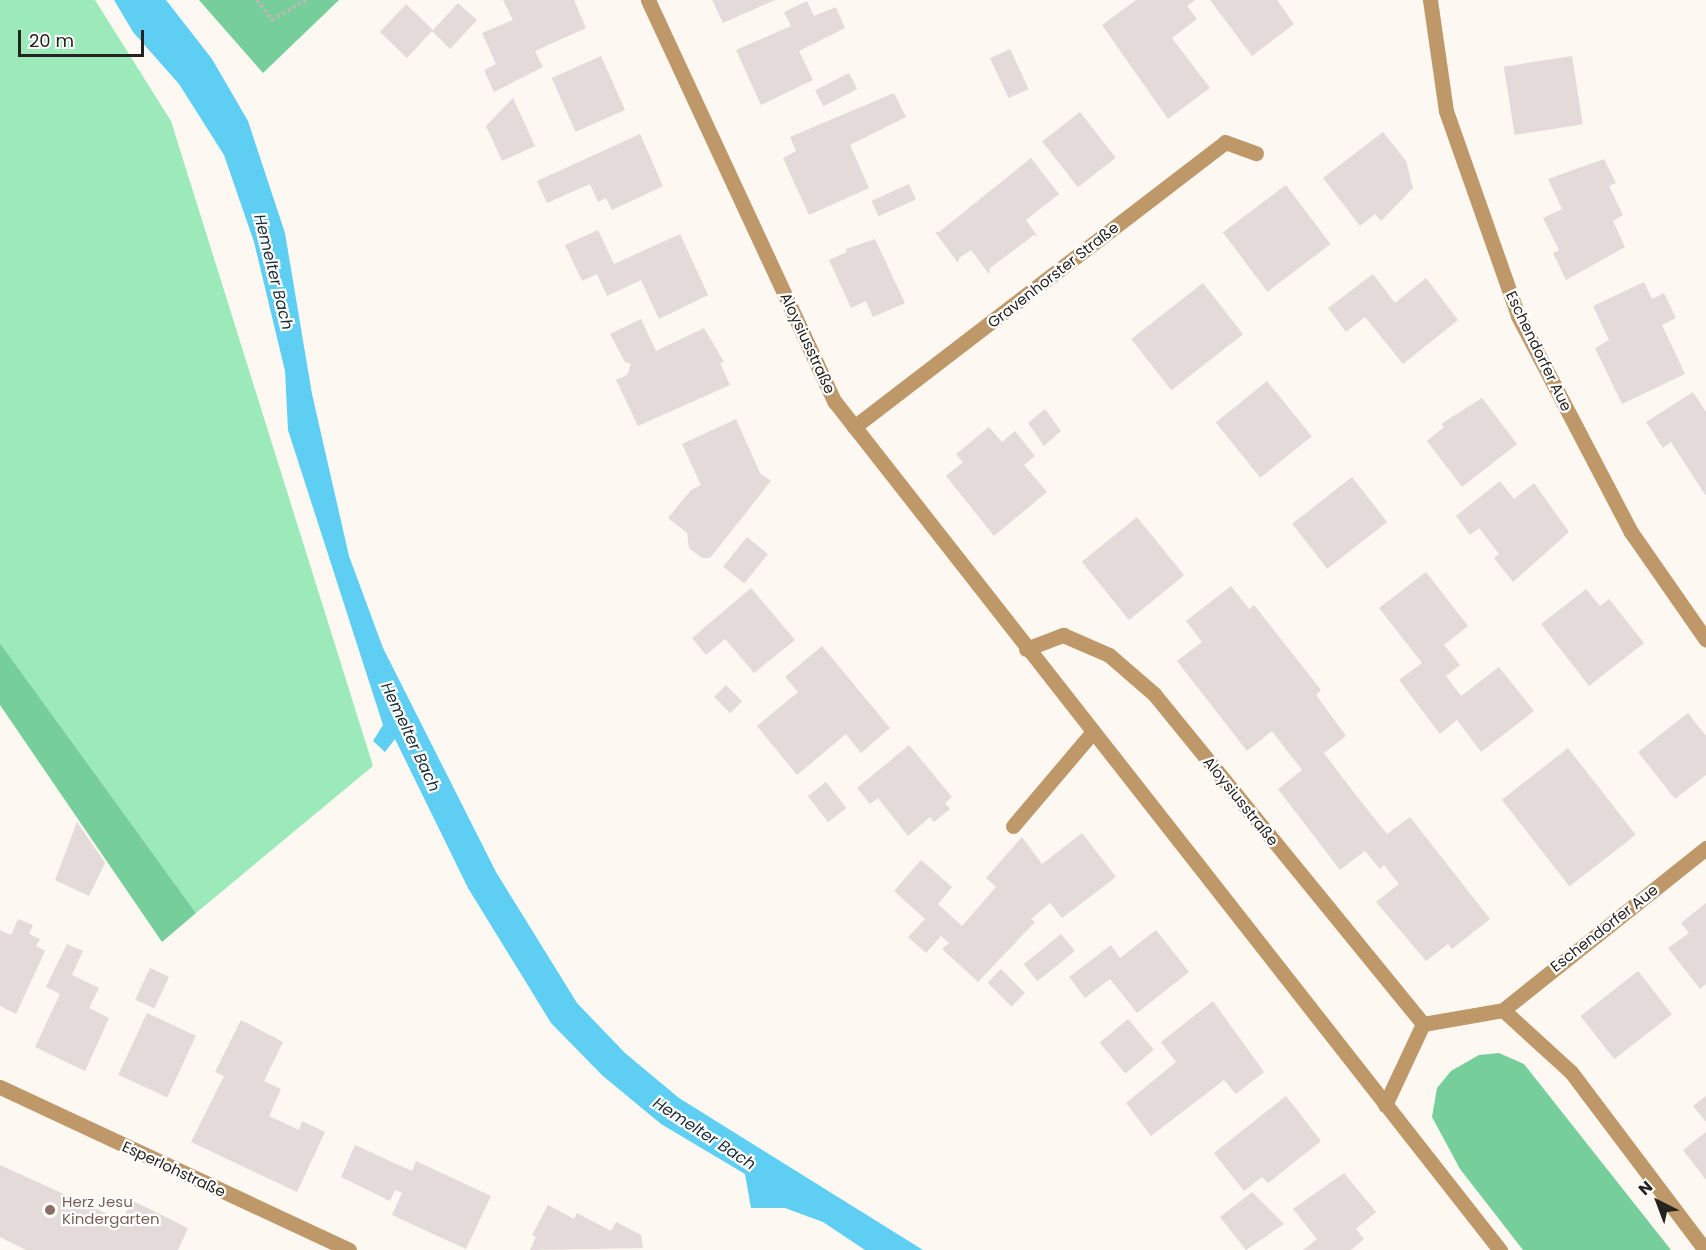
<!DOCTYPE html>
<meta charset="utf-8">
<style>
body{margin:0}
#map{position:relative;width:1706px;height:1250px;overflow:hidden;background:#fdf8f1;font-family:Poppins,sans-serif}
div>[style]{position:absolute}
.green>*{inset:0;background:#9ceaba}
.forest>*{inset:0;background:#76ce9a}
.water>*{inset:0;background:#5ecef3}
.building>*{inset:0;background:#e3dad9;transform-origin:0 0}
.path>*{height:4px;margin-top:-2px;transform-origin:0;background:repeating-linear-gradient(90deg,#bcb8b2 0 3px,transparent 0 6px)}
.minor>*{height:15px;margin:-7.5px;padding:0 7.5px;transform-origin:7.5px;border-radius:7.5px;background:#bf9869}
.dots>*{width:16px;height:16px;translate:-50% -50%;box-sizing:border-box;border:3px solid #fff;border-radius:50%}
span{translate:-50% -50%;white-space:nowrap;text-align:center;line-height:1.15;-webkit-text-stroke:4.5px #fff;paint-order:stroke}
.street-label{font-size:15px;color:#262421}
.education-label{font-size:15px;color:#785e54}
.left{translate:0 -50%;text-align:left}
.water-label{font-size:16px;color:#1b2e36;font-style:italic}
.north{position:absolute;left:1628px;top:1172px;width:60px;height:60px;-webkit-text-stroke:4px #fff;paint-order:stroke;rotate:318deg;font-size:16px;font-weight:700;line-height:24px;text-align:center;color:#262421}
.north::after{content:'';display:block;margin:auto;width:21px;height:27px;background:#262421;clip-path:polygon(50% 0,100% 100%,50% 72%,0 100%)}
.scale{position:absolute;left:18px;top:30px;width:126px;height:27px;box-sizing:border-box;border:3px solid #262421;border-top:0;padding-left:8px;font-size:18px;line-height:21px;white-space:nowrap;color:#262421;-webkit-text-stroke:4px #fff;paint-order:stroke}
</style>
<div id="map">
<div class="green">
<i style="clip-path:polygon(0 0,95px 0,171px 121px,373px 766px,196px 913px,0 643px)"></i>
</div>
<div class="forest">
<i style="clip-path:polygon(199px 0,339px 0,263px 73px)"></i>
<i style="clip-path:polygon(0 643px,196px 913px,162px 942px,0 705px)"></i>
<i style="clip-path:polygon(1499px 1053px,1524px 1064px,1671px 1250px,1523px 1250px,1460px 1169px,1432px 1117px,1437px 1088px,1451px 1071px,1479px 1055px)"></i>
</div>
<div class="water">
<i style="clip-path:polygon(114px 0,166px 0,212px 59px,248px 121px,285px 233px,312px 394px,349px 556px,383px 648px,496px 872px,577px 1003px,625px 1053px,679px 1098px,923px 1250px,865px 1250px,823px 1222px,785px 1208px,751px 1208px,745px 1174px,661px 1124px,603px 1076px,551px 1023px,468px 888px,395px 739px,385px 752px,373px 741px,383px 725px,288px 430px,285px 371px,254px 242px,224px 155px,179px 84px,133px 32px)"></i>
</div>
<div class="building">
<i style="clip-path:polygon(503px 0,574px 0,586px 28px,535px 51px,543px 67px,494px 92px,484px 70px,496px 64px,482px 33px,513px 20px)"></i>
<i style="clip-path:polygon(712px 0,775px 0,723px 23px)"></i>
<i style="clip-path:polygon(1136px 0,1195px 0,1187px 6px,1197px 19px,1172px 38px,1210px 88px,1168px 119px,1102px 25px)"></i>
<i style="clip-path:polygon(1210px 0,1277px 0,1294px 24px,1252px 56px)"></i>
<i style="clip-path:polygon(807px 1px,814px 16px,836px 7px,845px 28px,799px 51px,813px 80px,761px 105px,736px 50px,791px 26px,784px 12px)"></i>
<i style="clip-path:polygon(458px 3px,477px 20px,450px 49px,432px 31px,407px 58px,380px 32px,406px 4px,433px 30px)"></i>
<i style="left:1010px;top:49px;width:44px;height:22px;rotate:65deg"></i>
<i style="left:601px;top:56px;width:59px;height:54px;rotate:66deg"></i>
<i style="left:1572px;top:56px;width:69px;height:69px;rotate:81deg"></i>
<i style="left:849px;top:73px;width:18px;height:38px;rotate:63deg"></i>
<i style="clip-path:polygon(894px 93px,906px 117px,850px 145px,869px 188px,809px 215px,783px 158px,796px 151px,790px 137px)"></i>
<i style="clip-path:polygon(513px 98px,535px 146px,502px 161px,486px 126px)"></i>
<i style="left:1080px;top:112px;width:58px;height:48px;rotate:52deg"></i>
<i style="clip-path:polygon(1383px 132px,1406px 161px,1413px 188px,1381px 221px,1375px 214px,1360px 226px,1323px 178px)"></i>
<i style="clip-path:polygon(640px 134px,663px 186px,612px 210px,606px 198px,598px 202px,590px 184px,547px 203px,537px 181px)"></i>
<i style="clip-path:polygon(1031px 158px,1059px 194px,1026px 220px,1038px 237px,1034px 235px,990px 268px,989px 274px,971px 250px,959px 258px,958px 263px,935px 232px,939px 232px)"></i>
<i style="clip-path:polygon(1604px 159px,1616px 183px,1609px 186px,1623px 215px,1613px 221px,1625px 247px,1566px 280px,1553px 253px,1559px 250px,1543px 218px,1562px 209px,1548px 179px)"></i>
<i style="left:909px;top:184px;width:17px;height:41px;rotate:66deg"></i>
<i style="left:1286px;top:185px;width:74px;height:79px;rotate:53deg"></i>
<i style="clip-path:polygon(598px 230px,614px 264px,680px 234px,708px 295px,659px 319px,641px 280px,607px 296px,597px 274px,582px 281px,565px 245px)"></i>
<i style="clip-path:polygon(875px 239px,905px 303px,873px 317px,866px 301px,851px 308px,829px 260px,847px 252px,846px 249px)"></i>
<i style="clip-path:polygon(1373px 274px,1395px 303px,1426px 278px,1458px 320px,1403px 364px,1365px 317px,1346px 332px,1328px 308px)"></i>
<i style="clip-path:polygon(1644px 282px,1652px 299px,1664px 293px,1676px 318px,1662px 325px,1685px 374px,1622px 404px,1595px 348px,1609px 340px,1593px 306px)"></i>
<i style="left:1203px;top:283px;width:65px;height:91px;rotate:52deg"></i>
<i style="clip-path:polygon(641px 319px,656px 351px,704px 328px,724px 362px,720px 363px,730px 385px,638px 426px,616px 380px,627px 375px,631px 364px,625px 362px,610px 334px)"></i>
<i style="left:1267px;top:381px;width:71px;height:66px;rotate:51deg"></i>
<i style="clip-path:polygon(1693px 392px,1706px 412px,1706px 496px,1671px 442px,1663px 448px,1646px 422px)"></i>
<i style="clip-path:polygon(1482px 398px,1517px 444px,1462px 487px,1427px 441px,1444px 427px,1441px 424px)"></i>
<i style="clip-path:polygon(1045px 409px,1061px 431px,1044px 446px,1028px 423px)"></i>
<i style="clip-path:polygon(736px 419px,760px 473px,771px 481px,710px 558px,702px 558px,689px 548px,687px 533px,668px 518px,691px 490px,701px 485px,682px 444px)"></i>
<i style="clip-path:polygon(989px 427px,1002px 442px,1015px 431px,1035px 456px,1024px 465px,1047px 492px,994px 536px,946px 476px,963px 462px,956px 454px)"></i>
<i style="left:1352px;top:477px;width:57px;height:76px;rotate:52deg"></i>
<i style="clip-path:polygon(1500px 481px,1514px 499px,1534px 483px,1569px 532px,1513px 582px,1494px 558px,1499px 554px,1479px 528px,1470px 535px,1456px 516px)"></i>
<i style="left:1137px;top:517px;width:75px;height:71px;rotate:51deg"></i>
<i style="left:747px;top:537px;width:27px;height:38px;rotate:39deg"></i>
<i style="clip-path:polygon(1426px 572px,1468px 626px,1444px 645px,1460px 665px,1446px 676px,1461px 696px,1499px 667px,1534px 711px,1481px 752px,1457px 720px,1440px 734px,1399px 680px,1422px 663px,1379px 608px)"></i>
<i style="clip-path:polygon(1231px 586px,1249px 609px,1254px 605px,1321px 690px,1316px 695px,1346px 736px,1324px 753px,1355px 794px,1387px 834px,1410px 817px,1490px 919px,1452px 949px,1448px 944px,1426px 961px,1376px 902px,1399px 884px,1384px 865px,1380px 869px,1365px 851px,1340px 870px,1278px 789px,1302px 770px,1288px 752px,1272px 731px,1247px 751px,1177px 661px,1202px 642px,1186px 621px)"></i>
<i style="clip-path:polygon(751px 588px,795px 640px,754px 673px,725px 639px,706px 655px,692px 638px)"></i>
<i style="clip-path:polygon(1586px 589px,1600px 606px,1609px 599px,1644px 643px,1589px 686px,1541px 624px)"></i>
<i style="clip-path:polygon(822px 646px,890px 728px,861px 753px,846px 734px,797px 775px,757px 726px,798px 692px,785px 677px)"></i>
<i style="left:726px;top:685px;width:23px;height:17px;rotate:45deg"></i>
<i style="clip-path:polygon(1688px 713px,1706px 736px,1706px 775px,1675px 799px,1638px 752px)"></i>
<i style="clip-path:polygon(909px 745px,952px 797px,945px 803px,950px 809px,934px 822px,930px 817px,908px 836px,878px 798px,870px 804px,857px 788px)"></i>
<i style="left:1568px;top:748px;width:110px;height:84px;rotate:52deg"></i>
<i style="left:826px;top:782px;width:33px;height:23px;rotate:52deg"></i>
<i style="clip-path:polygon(77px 822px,105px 863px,89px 896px,55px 880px)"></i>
<i style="clip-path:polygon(1082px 833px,1116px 877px,1062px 918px,1050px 903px,1031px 919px,1035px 922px,978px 982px,942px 949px,949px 943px,941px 936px,926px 953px,908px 937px,925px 919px,894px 891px,921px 860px,952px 887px,938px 904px,962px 926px,996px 887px,986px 878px,1022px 837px,1042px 864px)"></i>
<i style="clip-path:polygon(1706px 903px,1706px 984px,1700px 989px,1668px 948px,1689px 933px,1681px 923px)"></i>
<i style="clip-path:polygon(18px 919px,33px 925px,29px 934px,40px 939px,36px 946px,45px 951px,16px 1014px,0 1006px,0 930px,11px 935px)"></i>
<i style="clip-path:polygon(1156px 930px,1189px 972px,1137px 1013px,1110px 979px,1085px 998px,1069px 977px,1111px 945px,1120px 958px)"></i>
<i style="left:1061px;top:934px;width:22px;height:48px;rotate:51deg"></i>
<i style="clip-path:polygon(67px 944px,83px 951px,72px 975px,99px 988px,89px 1008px,109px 1018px,85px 1071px,35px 1047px,60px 994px,46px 987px)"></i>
<i style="left:150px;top:968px;width:21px;height:35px;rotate:25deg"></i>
<i style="left:1001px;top:969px;width:34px;height:19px;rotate:45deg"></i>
<i style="left:1638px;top:971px;width:55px;height:73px;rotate:52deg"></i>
<i style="clip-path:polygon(1213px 1001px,1264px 1072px,1236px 1094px,1224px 1080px,1151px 1136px,1126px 1103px,1176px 1062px,1161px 1042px)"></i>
<i style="left:147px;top:1013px;width:54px;height:68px;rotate:25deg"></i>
<i style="left:1128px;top:1019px;width:40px;height:37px;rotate:50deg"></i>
<i style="clip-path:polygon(241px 1020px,283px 1042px,264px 1081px,281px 1089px,269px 1116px,299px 1130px,302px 1121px,325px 1132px,297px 1192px,191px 1142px,224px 1076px,215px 1072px)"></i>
<i style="clip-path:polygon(1286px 1096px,1321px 1141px,1268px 1183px,1262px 1177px,1244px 1191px,1214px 1153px)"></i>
<i style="clip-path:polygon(1706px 1096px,1706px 1122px,1693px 1106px)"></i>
<i style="clip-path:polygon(1706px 1132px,1706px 1180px,1683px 1150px)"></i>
<i style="clip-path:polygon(355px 1145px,412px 1171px,416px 1161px,491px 1196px,466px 1249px,392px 1215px,402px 1193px,395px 1190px,390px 1201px,341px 1177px)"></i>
<i style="clip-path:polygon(0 1165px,121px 1220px,133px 1201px,188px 1228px,178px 1250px,26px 1250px,0 1237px)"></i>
<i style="clip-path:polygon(1344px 1173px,1376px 1212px,1356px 1229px,1364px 1239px,1351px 1250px,1303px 1250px,1317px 1239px,1293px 1209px)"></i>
<i style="clip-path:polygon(1252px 1192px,1284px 1224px,1246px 1250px,1220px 1217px)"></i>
<i style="clip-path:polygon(548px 1205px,574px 1219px,577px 1213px,611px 1231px,616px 1222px,641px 1235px,643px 1248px,530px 1250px,536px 1237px,532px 1235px)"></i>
</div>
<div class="path">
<i style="left:257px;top:0;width:25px;rotate:53deg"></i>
<i style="left:272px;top:20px;width:39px;rotate:-31deg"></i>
</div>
<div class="minor">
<i style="left:648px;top:0;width:443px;rotate:65.1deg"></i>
<i style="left:835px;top:402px;width:1078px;rotate:51.9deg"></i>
<i style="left:1430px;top:0;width:112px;rotate:81.8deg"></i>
<i style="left:1446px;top:111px;width:217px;rotate:70.6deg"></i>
<i style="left:1518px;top:316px;width:244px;rotate:62.4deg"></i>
<i style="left:1631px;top:532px;width:131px;rotate:55.2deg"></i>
<i style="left:854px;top:427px;width:468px;rotate:-37.5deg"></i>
<i style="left:1225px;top:142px;width:33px;rotate:20deg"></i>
<i style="left:1026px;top:649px;width:40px;rotate:-21deg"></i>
<i style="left:1063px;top:635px;width:50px;rotate:23.5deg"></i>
<i style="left:1109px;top:655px;width:60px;rotate:40.9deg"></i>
<i style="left:1154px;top:694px;width:426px;rotate:50.8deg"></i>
<i style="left:1423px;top:1024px;width:81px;rotate:-9.9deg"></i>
<i style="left:1503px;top:1010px;width:92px;rotate:42.4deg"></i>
<i style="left:1571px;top:1072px;width:223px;rotate:53deg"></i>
<i style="left:1013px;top:826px;width:122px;rotate:-49.7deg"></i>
<i style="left:1503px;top:1010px;width:260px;rotate:-38.6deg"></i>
<i style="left:0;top:1087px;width:385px;rotate:25deg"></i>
<i style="left:1385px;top:1105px;width:89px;rotate:-64.9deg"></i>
</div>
<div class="dots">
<i style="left:50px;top:1210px;background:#8d6e63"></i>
</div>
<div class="street-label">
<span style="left:1053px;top:275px;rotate:-38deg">Gravenhorster Straße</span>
<span style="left:808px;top:343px;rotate:65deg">Aloysiusstraße</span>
<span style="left:1539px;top:351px;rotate:64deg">Eschendorfer Aue</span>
<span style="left:1241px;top:801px;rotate:51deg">Aloysiusstraße</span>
<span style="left:1604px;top:928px;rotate:-38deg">Eschendorfer Aue</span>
<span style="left:174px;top:1169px;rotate:25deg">Esperlohstraße</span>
</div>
<div class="education-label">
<span class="left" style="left:62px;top:1210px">Herz Jesu<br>Kindergarten</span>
</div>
<div class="water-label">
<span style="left:273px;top:272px;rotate:76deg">Hemelter Bach</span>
<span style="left:410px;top:737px;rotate:65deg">Hemelter Bach</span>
<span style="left:704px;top:1134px;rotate:33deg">Hemelter Bach</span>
</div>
<div class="north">N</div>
<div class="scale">20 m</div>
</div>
